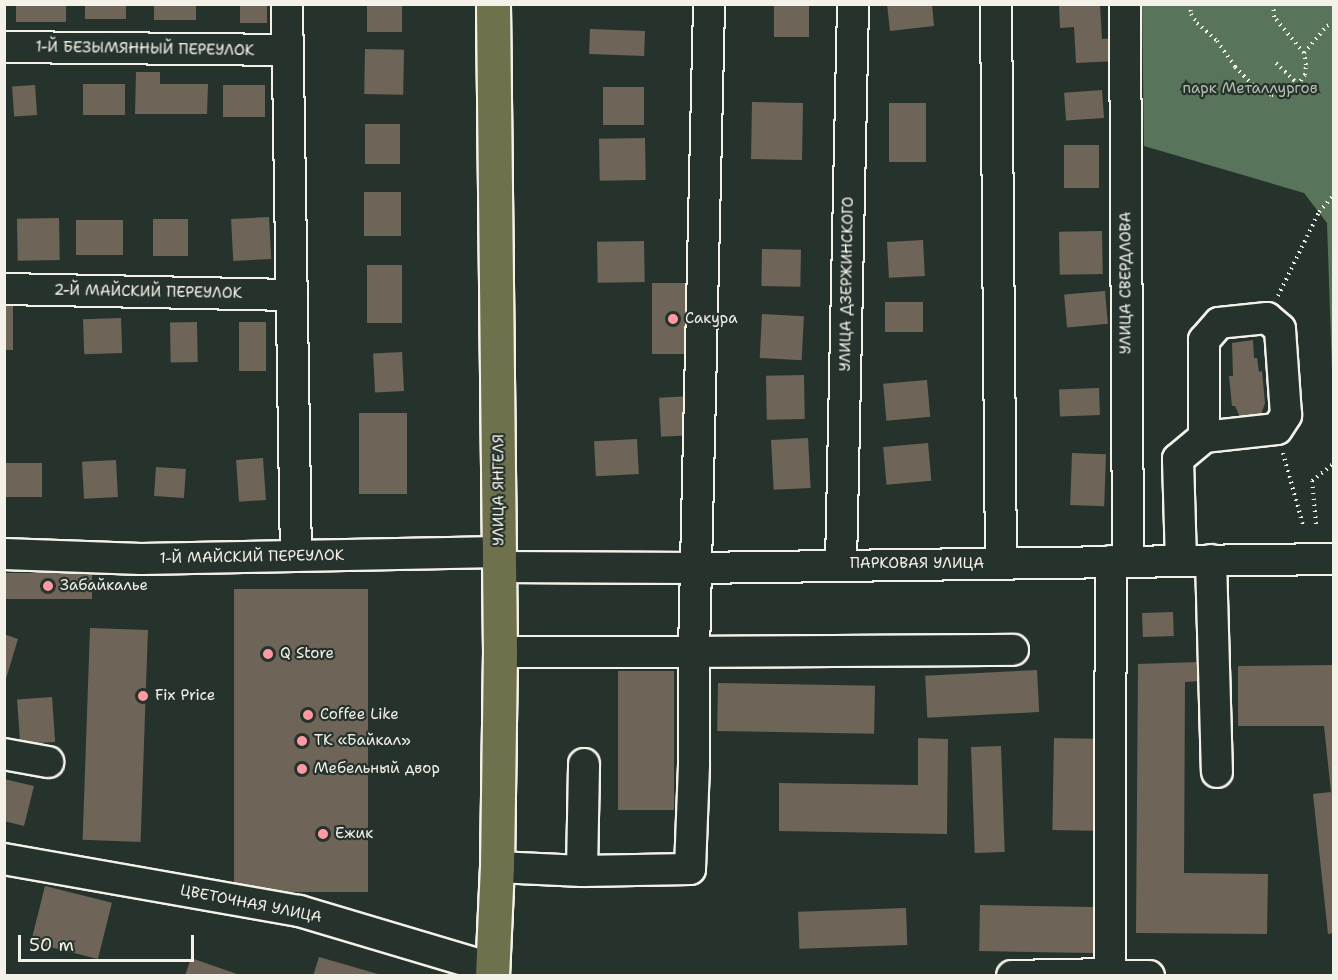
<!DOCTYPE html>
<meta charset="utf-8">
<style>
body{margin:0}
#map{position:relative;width:1338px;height:980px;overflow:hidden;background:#26332d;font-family:"Shantell Sans",sans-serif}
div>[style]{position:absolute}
.green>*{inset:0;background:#58745a}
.building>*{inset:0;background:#6e6458;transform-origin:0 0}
.path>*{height:4px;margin-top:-2px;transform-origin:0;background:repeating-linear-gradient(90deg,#f4f1e8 0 1.5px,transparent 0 6px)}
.roads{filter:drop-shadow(2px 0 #f4f1e8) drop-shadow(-2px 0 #f4f1e8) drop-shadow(0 2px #f4f1e8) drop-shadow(0 -2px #f4f1e8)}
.minor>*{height:30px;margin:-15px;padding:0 15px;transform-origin:15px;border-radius:15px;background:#26332d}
.major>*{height:33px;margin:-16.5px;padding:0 16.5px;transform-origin:16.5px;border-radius:16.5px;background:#6e714b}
.dots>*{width:16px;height:16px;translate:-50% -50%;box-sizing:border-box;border:3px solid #26332d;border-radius:50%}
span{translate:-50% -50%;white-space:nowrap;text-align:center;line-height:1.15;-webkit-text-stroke:4.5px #26332d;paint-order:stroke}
.street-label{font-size:15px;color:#f4f1e8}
.park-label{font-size:15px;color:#b6bfaf}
.poi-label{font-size:15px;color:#f4f1e8}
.left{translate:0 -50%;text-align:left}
.frame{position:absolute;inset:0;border:6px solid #f4f1e8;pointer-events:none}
.scale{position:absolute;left:18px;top:935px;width:176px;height:27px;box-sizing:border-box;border:3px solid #f4f1e8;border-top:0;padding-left:8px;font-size:18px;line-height:21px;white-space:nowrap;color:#f4f1e8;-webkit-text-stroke:4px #26332d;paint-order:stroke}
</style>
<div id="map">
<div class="green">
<i style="clip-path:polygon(1142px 5px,1333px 5px,1333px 400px,1327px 223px,1304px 193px,1144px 146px)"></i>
</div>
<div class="building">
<i style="left:16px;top:4px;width:50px;height:18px"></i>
<i style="left:85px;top:4px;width:41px;height:15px"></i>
<i style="left:154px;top:4px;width:42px;height:16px"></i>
<i style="left:240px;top:4px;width:27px;height:19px"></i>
<i style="left:367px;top:4px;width:35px;height:28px"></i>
<i style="left:774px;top:4px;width:35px;height:33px"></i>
<i style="clip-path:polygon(887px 4px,932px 4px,934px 26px,890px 31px)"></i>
<i style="clip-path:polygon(1059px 5px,1100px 5px,1102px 39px,1115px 38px,1116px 61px,1076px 63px,1074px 27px,1060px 28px)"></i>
<i style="left:590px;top:29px;width:55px;height:25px;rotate:2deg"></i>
<i style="left:365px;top:49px;width:39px;height:45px;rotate:1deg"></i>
<i style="clip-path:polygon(136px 72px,160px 72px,160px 84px,208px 84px,207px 114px,135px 114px)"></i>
<i style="left:83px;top:84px;width:42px;height:31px"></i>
<i style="left:35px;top:85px;width:30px;height:23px;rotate:86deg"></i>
<i style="left:223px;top:85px;width:42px;height:32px"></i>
<i style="left:644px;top:87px;width:38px;height:41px;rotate:90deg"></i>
<i style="left:1102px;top:90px;width:28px;height:38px;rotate:86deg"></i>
<i style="left:752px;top:102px;width:51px;height:57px;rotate:1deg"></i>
<i style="left:889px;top:103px;width:37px;height:59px"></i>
<i style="left:365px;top:124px;width:35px;height:40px"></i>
<i style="left:645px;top:138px;width:42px;height:46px;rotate:89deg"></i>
<i style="left:1064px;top:145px;width:35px;height:43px"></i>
<i style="left:401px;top:192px;width:44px;height:37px;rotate:90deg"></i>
<i style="left:269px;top:217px;width:42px;height:38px;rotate:87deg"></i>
<i style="left:59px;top:218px;width:42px;height:42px;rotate:89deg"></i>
<i style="left:153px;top:219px;width:35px;height:37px"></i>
<i style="left:123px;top:220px;width:35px;height:47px;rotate:90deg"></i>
<i style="left:1102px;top:231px;width:43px;height:43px;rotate:89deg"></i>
<i style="left:923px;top:240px;width:36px;height:36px;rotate:87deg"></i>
<i style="left:644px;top:241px;width:41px;height:47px;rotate:89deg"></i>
<i style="left:762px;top:249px;width:39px;height:37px;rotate:1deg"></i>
<i style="left:367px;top:265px;width:35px;height:58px"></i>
<i style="left:652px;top:283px;width:44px;height:71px"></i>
<i style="left:1105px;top:291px;width:33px;height:41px;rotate:85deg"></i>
<i style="left:923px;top:302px;width:30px;height:38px;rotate:90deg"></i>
<i style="left:4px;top:303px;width:9px;height:47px"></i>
<i style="left:762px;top:314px;width:42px;height:44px;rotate:3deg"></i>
<i style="left:121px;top:318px;width:35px;height:38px;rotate:88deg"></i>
<i style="left:197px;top:322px;width:40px;height:27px;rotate:89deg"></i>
<i style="left:239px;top:322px;width:27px;height:49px"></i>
<i style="clip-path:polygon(1253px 340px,1254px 358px,1257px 358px,1259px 372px,1262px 371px,1265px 403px,1261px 415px,1246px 419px,1240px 417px,1235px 406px,1232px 406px,1229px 376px,1233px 376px,1232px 343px)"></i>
<i style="left:402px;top:352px;width:39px;height:29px;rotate:87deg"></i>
<i style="left:804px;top:375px;width:44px;height:38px;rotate:89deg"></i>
<i style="left:927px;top:380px;width:37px;height:44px;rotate:85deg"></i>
<i style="left:1099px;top:388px;width:27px;height:40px;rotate:88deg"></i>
<i style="left:692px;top:396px;width:39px;height:33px;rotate:87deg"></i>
<i style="left:359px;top:413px;width:48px;height:81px"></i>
<i style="left:808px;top:438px;width:50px;height:37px;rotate:87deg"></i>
<i style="left:637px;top:439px;width:35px;height:43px;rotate:87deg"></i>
<i style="left:928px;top:443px;width:38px;height:45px;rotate:85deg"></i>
<i style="left:1072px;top:453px;width:34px;height:52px;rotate:2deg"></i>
<i style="left:263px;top:458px;width:42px;height:27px;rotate:86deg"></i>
<i style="left:116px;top:460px;width:37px;height:34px;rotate:87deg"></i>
<i style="left:4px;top:463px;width:38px;height:34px"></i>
<i style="left:156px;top:467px;width:30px;height:29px;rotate:4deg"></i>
<i style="left:4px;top:573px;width:88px;height:26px"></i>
<i style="left:234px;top:589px;width:134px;height:303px"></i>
<i style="left:1173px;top:612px;width:24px;height:31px;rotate:88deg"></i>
<i style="left:90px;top:628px;width:58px;height:212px;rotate:2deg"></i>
<i style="clip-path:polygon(4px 634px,18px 639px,5px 682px,4px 682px)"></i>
<i style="clip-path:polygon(1199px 662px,1201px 681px,1185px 682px,1184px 873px,1268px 874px,1267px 934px,1136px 933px,1138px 664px)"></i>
<i style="clip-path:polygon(1334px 665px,1334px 933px,1328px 934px,1313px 794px,1331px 792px,1324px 726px,1238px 726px,1238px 666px)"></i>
<i style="left:1037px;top:670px;width:42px;height:112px;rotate:87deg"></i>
<i style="left:618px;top:671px;width:56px;height:139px"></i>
<i style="left:718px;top:683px;width:157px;height:48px;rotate:1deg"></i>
<i style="left:52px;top:697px;width:45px;height:35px;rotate:86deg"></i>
<i style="clip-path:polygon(918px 738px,948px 739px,947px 834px,779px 831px,779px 783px,918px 785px)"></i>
<i style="left:1054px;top:738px;width:41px;height:92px;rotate:1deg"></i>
<i style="left:1001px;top:746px;width:106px;height:30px;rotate:88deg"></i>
<i style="clip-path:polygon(4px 779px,34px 786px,24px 826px,4px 821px)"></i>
<i style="left:45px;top:886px;width:69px;height:58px;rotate:14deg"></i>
<i style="left:980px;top:905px;width:114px;height:46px;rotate:1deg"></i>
<i style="left:906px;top:908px;width:37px;height:108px;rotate:88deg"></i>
<i style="clip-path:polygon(319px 957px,378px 974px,313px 976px)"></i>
<i style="clip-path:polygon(191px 958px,237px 974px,236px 976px,185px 976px)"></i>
</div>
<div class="path">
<i style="left:1190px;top:4px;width:10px;rotate:84deg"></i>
<i style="left:1191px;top:14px;width:11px;rotate:56deg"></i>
<i style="left:1197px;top:23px;width:27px;rotate:42deg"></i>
<i style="left:1217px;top:41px;width:32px;rotate:55deg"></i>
<i style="left:1235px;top:67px;width:27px;rotate:45deg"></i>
<i style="left:1254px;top:86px;width:20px;rotate:27deg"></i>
<i style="left:1272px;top:95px;width:11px"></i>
<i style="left:1283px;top:95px;width:11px;rotate:-27deg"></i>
<i style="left:1293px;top:90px;width:19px;rotate:-51deg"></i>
<i style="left:1305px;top:75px;width:10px;rotate:-84deg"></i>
<i style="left:1306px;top:65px;width:12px;rotate:-99deg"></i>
<i style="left:1304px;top:53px;width:47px;rotate:-129.8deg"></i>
<i style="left:1274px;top:17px;width:13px;rotate:-94deg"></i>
<i style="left:1304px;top:53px;width:35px;rotate:-50deg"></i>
<i style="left:1327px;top:26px;width:8px;rotate:-23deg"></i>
<i style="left:1276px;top:63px;width:30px;rotate:44deg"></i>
<i style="left:1278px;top:296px;width:93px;rotate:-64deg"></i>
<i style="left:1319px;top:212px;width:23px;rotate:-49deg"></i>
<i style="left:1283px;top:453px;width:75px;rotate:74.5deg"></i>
<i style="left:1316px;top:524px;width:43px;rotate:-95.3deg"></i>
<i style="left:1312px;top:481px;width:28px;rotate:-39deg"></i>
</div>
<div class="roads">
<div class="minor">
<i style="left:287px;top:4px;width:552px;rotate:89.07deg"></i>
<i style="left:996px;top:4px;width:560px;rotate:89.49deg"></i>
<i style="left:1125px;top:4px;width:557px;rotate:89.69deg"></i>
<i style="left:4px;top:47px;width:282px;rotate:0.6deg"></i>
<i style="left:4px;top:289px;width:287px;rotate:1.2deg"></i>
<i style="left:4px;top:554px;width:137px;rotate:2.1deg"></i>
<i style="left:141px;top:559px;width:359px;rotate:-1.1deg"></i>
<i style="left:1211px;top:560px;width:212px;rotate:88.4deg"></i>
<i style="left:1181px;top:561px;width:102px;rotate:-91.7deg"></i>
<i style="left:1178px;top:459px;width:34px;rotate:-40deg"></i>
<i style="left:1204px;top:437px;width:73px;rotate:-6.3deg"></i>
<i style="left:1277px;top:429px;width:17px;rotate:-57deg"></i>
<i style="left:1286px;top:415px;width:86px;rotate:-94deg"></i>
<i style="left:1280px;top:329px;width:17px;rotate:-140deg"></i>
<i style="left:1267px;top:318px;width:48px;rotate:174.1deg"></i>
<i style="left:1219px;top:323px;width:23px;rotate:131deg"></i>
<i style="left:1204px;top:340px;width:97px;rotate:90deg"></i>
<i style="left:841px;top:564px;width:560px;rotate:-88.77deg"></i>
<i style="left:500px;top:567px;width:195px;rotate:0.3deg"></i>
<i style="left:695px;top:568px;width:639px;rotate:-0.81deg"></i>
<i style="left:500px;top:652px;width:194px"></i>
<i style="left:694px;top:652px;width:648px;rotate:-88.67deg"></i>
<i style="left:4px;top:754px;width:45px;rotate:10.3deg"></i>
<i style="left:4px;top:859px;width:300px;rotate:10deg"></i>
<i style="left:299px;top:911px;width:202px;rotate:16.6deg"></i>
<i style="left:497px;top:867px;width:85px;rotate:2.7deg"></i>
<i style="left:582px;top:871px;width:108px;rotate:-1.1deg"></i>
<i style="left:690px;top:869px;width:106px;rotate:-87.8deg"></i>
<i style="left:694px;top:763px;width:111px;rotate:-90deg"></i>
<i style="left:694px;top:652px;width:319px;rotate:-0.4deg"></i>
<i style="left:582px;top:871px;width:107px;rotate:-88.9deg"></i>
<i style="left:1012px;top:976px;width:98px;rotate:-1.2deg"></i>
<i style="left:1110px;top:974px;width:413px;rotate:-89.9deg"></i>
<i style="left:1110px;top:976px;width:39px"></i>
</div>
<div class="major">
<i style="left:492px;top:976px;width:109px;rotate:-87.4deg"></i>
<i style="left:497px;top:867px;width:215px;rotate:-89.2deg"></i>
<i style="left:500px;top:652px;width:648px;rotate:-90.62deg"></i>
</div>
</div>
<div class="dots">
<i style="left:673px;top:319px;background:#ff9aa2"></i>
<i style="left:48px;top:586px;background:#ff9aa2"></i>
<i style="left:268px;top:654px;background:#ff9aa2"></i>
<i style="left:143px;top:696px;background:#ff9aa2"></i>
<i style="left:308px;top:715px;background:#ff9aa2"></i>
<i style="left:302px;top:741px;background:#ff9aa2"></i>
<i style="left:302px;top:769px;background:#ff9aa2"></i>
<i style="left:323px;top:834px;background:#ff9aa2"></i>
</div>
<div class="street-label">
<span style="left:145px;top:49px;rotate:1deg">1-Й БЕЗЫМЯННЫЙ ПЕРЕУЛОК</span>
<span style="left:1126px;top:283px;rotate:-90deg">УЛИЦА СВЕРДЛОВА</span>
<span style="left:847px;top:284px;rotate:-89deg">УЛИЦА ДЗЕРЖИНСКОГО</span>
<span style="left:148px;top:292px;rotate:1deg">2-Й МАЙСКИЙ ПЕРЕУЛОК</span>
<span style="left:499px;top:490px;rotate:-90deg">УЛИЦА ЯНГЕЛЯ</span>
<span style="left:252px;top:557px;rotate:-1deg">1-Й МАЙСКИЙ ПЕРЕУЛОК</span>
<span style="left:917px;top:564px">ПАРКОВАЯ УЛИЦА</span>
<span style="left:251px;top:904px;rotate:11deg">ЦВЕТОЧНАЯ УЛИЦА</span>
</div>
<div class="park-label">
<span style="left:1250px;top:89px">парк Металлургов</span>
</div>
<div class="poi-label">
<span class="left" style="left:685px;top:319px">Сакура</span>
<span class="left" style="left:60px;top:586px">Забайкалье</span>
<span class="left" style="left:280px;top:654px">Q Store</span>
<span class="left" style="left:155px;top:696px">Fix Price</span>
<span class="left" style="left:320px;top:715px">Coffee Like</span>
<span class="left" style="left:314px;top:741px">ТК «Байкал»</span>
<span class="left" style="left:314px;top:769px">Мебельный двор</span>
<span class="left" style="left:335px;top:834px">Ежик</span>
</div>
<div class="frame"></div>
<div class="scale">50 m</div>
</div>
